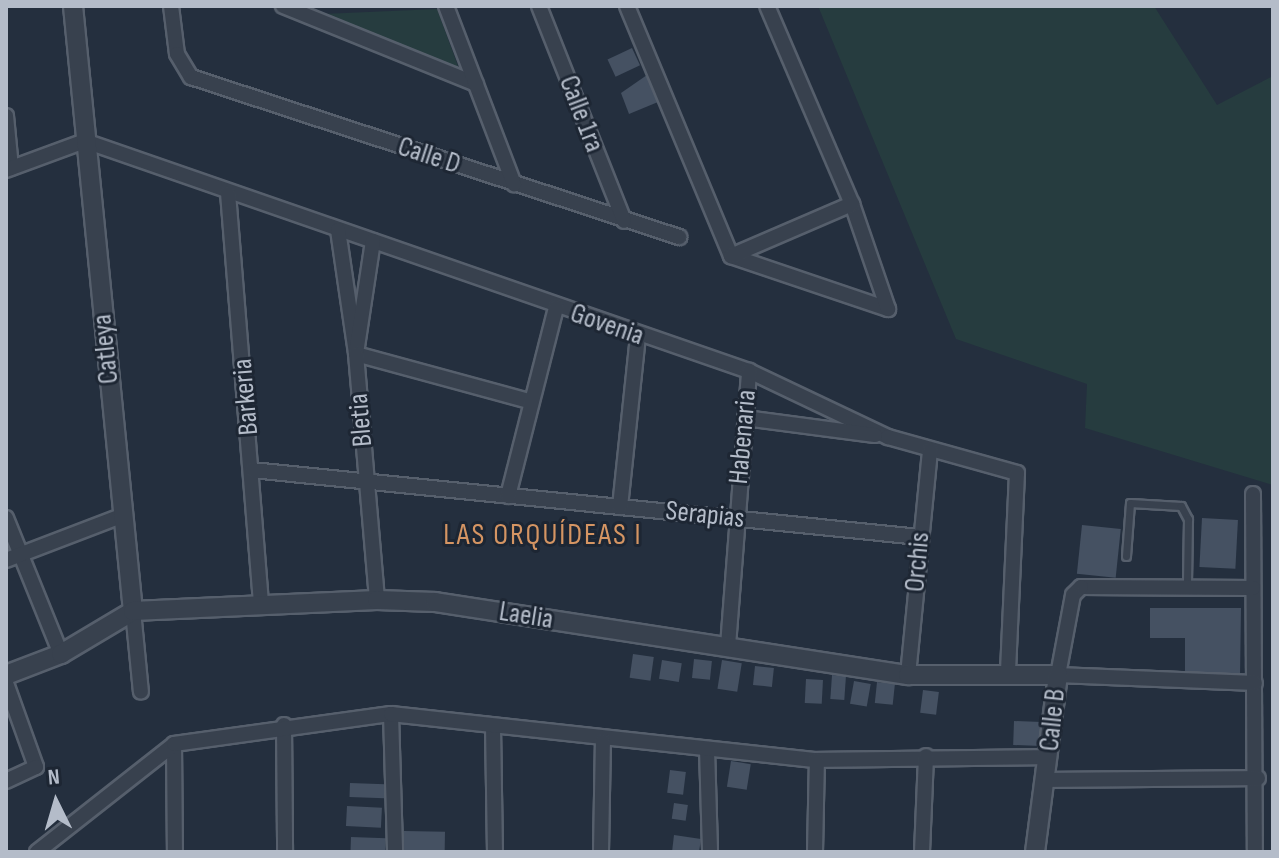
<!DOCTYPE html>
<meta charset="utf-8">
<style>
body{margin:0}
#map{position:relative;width:1279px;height:858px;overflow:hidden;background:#242f3e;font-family:"Sofia Sans Condensed",sans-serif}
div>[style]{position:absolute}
.green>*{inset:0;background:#263c3f}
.building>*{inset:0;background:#455162;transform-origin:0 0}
.roads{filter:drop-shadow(2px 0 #565f6c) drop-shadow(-2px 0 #565f6c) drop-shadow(0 2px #565f6c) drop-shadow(0 -2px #565f6c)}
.service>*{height:7px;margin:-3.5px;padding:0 3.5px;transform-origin:3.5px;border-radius:3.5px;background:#38414e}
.minor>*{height:14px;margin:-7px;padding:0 7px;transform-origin:7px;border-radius:7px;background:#38414e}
.tertiary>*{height:18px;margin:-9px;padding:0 9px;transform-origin:9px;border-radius:9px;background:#38414e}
span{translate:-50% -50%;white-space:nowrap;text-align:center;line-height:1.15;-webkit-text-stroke:6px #1d2633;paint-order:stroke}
.street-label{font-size:28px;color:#b4bcc9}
.neighbourhood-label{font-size:30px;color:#d59563;letter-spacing:2px}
.frame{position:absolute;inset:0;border:8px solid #b4bcc9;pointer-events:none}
.north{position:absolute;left:16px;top:762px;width:80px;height:80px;-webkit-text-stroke:6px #1d2633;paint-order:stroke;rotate:355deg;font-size:22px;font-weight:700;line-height:32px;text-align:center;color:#b4bcc9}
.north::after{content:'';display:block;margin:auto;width:28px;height:36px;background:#b4bcc9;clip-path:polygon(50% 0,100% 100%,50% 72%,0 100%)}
</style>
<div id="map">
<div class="green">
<i style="clip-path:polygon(818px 6px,1154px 6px,1217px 105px,1273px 76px,1273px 485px,1085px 428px,1087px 384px,956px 339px)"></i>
<i style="clip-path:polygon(437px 9px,459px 69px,300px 15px)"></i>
</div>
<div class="building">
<i style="left:632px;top:48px;width:19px;height:27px;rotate:65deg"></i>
<i style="clip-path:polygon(647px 75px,658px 102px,629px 114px,621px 93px)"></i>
<i style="left:1202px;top:518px;width:36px;height:49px;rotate:3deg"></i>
<i style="left:1082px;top:525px;width:39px;height:49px;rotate:6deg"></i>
<i style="clip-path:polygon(1150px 608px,1241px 608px,1240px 677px,1185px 677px,1185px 638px,1150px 638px)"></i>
<i style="left:633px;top:654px;width:21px;height:24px;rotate:8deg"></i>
<i style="left:694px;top:659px;width:18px;height:19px;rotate:6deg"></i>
<i style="left:662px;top:660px;width:20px;height:19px;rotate:9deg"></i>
<i style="left:722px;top:660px;width:20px;height:29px;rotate:9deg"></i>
<i style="left:755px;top:666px;width:19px;height:19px;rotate:6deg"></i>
<i style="left:832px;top:675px;width:14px;height:24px;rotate:4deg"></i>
<i style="left:806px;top:679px;width:17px;height:24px;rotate:3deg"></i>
<i style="left:854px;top:681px;width:17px;height:23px;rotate:10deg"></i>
<i style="left:877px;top:682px;width:18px;height:21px;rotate:6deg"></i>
<i style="left:923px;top:690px;width:16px;height:23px;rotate:7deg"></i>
<i style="left:1014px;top:721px;width:28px;height:24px;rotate:2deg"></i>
<i style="left:731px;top:761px;width:20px;height:26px;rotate:9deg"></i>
<i style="left:670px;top:770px;width:16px;height:23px;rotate:7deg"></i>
<i style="left:350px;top:783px;width:35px;height:14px;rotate:2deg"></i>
<i style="left:674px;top:803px;width:14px;height:16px;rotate:8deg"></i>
<i style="left:347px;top:806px;width:35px;height:20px;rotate:3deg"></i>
<i style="left:404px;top:831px;width:41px;height:21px;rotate:1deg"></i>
<i style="clip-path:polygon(674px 835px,701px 839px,699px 852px,672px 852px)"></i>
<i style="left:351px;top:837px;width:35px;height:15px;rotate:2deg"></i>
</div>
<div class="roads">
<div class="service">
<i style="left:1126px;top:556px;width:53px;rotate:-85.7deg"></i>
<i style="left:1130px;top:503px;width:51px;rotate:3.4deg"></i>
<i style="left:1181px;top:506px;width:15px;rotate:62deg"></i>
<i style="left:1188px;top:519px;width:67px;rotate:90.9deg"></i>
</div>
<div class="minor">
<i style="left:171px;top:6px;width:48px;rotate:82.9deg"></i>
<i style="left:177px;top:54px;width:27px;rotate:59deg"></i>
<i style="left:191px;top:77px;width:514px;rotate:18.15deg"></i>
<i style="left:283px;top:6px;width:208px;rotate:22deg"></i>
<i style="left:446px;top:6px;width:191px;rotate:69.1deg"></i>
<i style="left:539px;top:6px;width:231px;rotate:68.4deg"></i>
<i style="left:627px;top:6px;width:271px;rotate:67.4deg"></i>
<i style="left:731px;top:256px;width:166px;rotate:18.7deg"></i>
<i style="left:888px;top:309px;width:111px;rotate:-108.9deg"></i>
<i style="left:852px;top:204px;width:215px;rotate:-113.2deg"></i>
<i style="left:6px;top:116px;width:52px;rotate:84.5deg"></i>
<i style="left:6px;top:170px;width:84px;rotate:-20.2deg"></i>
<i style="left:85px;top:141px;width:703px;rotate:19.11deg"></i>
<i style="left:749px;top:371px;width:154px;rotate:25.4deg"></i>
<i style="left:888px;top:437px;width:134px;rotate:15.6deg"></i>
<i style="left:1017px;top:473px;width:199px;rotate:92.6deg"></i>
<i style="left:228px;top:193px;width:410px;rotate:85.4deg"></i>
<i style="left:338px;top:230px;width:125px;rotate:81.7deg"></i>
<i style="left:356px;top:354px;width:179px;rotate:15.2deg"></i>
<i style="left:373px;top:241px;width:114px;rotate:98.6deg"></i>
<i style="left:356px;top:354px;width:247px;rotate:85.1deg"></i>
<i style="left:731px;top:256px;width:132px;rotate:-23.3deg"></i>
<i style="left:745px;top:418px;width:131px;rotate:7.5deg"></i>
<i style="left:252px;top:470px;width:671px;rotate:5.73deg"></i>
<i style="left:1253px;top:494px;width:358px;rotate:89.7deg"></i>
<i style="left:508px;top:496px;width:195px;rotate:-75.7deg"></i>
<i style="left:620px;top:507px;width:172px;rotate:-84deg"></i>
<i style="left:6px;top:518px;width:147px;rotate:68deg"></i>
<i style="left:6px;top:560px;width:126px;rotate:-20.9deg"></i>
<i style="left:1253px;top:588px;width:172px;rotate:-179.7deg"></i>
<i style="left:1081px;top:587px;width:11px;rotate:135deg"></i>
<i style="left:1073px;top:595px;width:81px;rotate:100.6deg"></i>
<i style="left:1058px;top:675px;width:197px;rotate:2.3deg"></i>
<i style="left:133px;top:611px;width:81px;rotate:84.4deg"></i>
<i style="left:728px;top:646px;width:276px;rotate:-85.6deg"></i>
<i style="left:908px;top:675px;width:226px;rotate:-84.4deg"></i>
<i style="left:6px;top:683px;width:89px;rotate:70.3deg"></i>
<i style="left:36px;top:767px;width:33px;rotate:155deg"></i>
<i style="left:391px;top:714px;width:138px;rotate:88.3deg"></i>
<i style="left:284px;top:725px;width:127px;rotate:89.5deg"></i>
<i style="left:493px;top:726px;width:126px;rotate:89.1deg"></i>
<i style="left:174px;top:744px;width:108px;rotate:89.5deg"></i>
<i style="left:707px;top:749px;width:103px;rotate:88.3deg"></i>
<i style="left:1047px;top:780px;width:211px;rotate:-0.5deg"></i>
<i style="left:37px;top:852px;width:174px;rotate:-38.2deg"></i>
<i style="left:174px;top:744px;width:219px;rotate:-7.9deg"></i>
<i style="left:391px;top:714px;width:428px;rotate:6.2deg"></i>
<i style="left:817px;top:760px;width:231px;rotate:-0.7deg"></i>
<i style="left:601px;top:852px;width:111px;rotate:-89deg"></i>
<i style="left:815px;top:852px;width:92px;rotate:-88.8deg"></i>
<i style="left:922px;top:852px;width:96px;rotate:-87.6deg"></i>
</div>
<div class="tertiary">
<i style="left:73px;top:6px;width:608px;rotate:84.34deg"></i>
<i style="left:6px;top:675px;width:59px;rotate:-20.9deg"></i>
<i style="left:61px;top:654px;width:84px;rotate:-30.8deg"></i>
<i style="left:133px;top:611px;width:244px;rotate:-2.6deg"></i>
<i style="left:377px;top:600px;width:58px;rotate:2deg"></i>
<i style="left:435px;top:602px;width:479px;rotate:8.8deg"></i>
<i style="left:908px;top:675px;width:150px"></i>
<i style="left:1058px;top:675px;width:178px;rotate:97.4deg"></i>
</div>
</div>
<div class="street-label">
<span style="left:581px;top:114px;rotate:69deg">Calle 1ra</span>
<span style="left:429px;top:156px;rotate:18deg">Calle D</span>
<span style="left:607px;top:325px;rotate:19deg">Govenia</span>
<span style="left:106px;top:349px;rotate:-96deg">Catleya</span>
<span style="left:246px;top:397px;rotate:-95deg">Barkeria</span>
<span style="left:361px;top:420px;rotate:-95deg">Bletia</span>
<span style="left:743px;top:437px;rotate:-85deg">Habenaria</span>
<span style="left:705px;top:515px;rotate:6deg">Serapias</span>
<span style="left:918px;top:562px;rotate:-85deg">Orchis</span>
<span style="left:526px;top:616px;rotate:9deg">Laelia</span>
<span style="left:1053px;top:720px;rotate:-84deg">Calle B</span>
</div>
<div class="neighbourhood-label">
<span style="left:543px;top:535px">LAS ORQUÍDEAS I</span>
</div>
<div class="frame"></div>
<div class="north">N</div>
</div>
